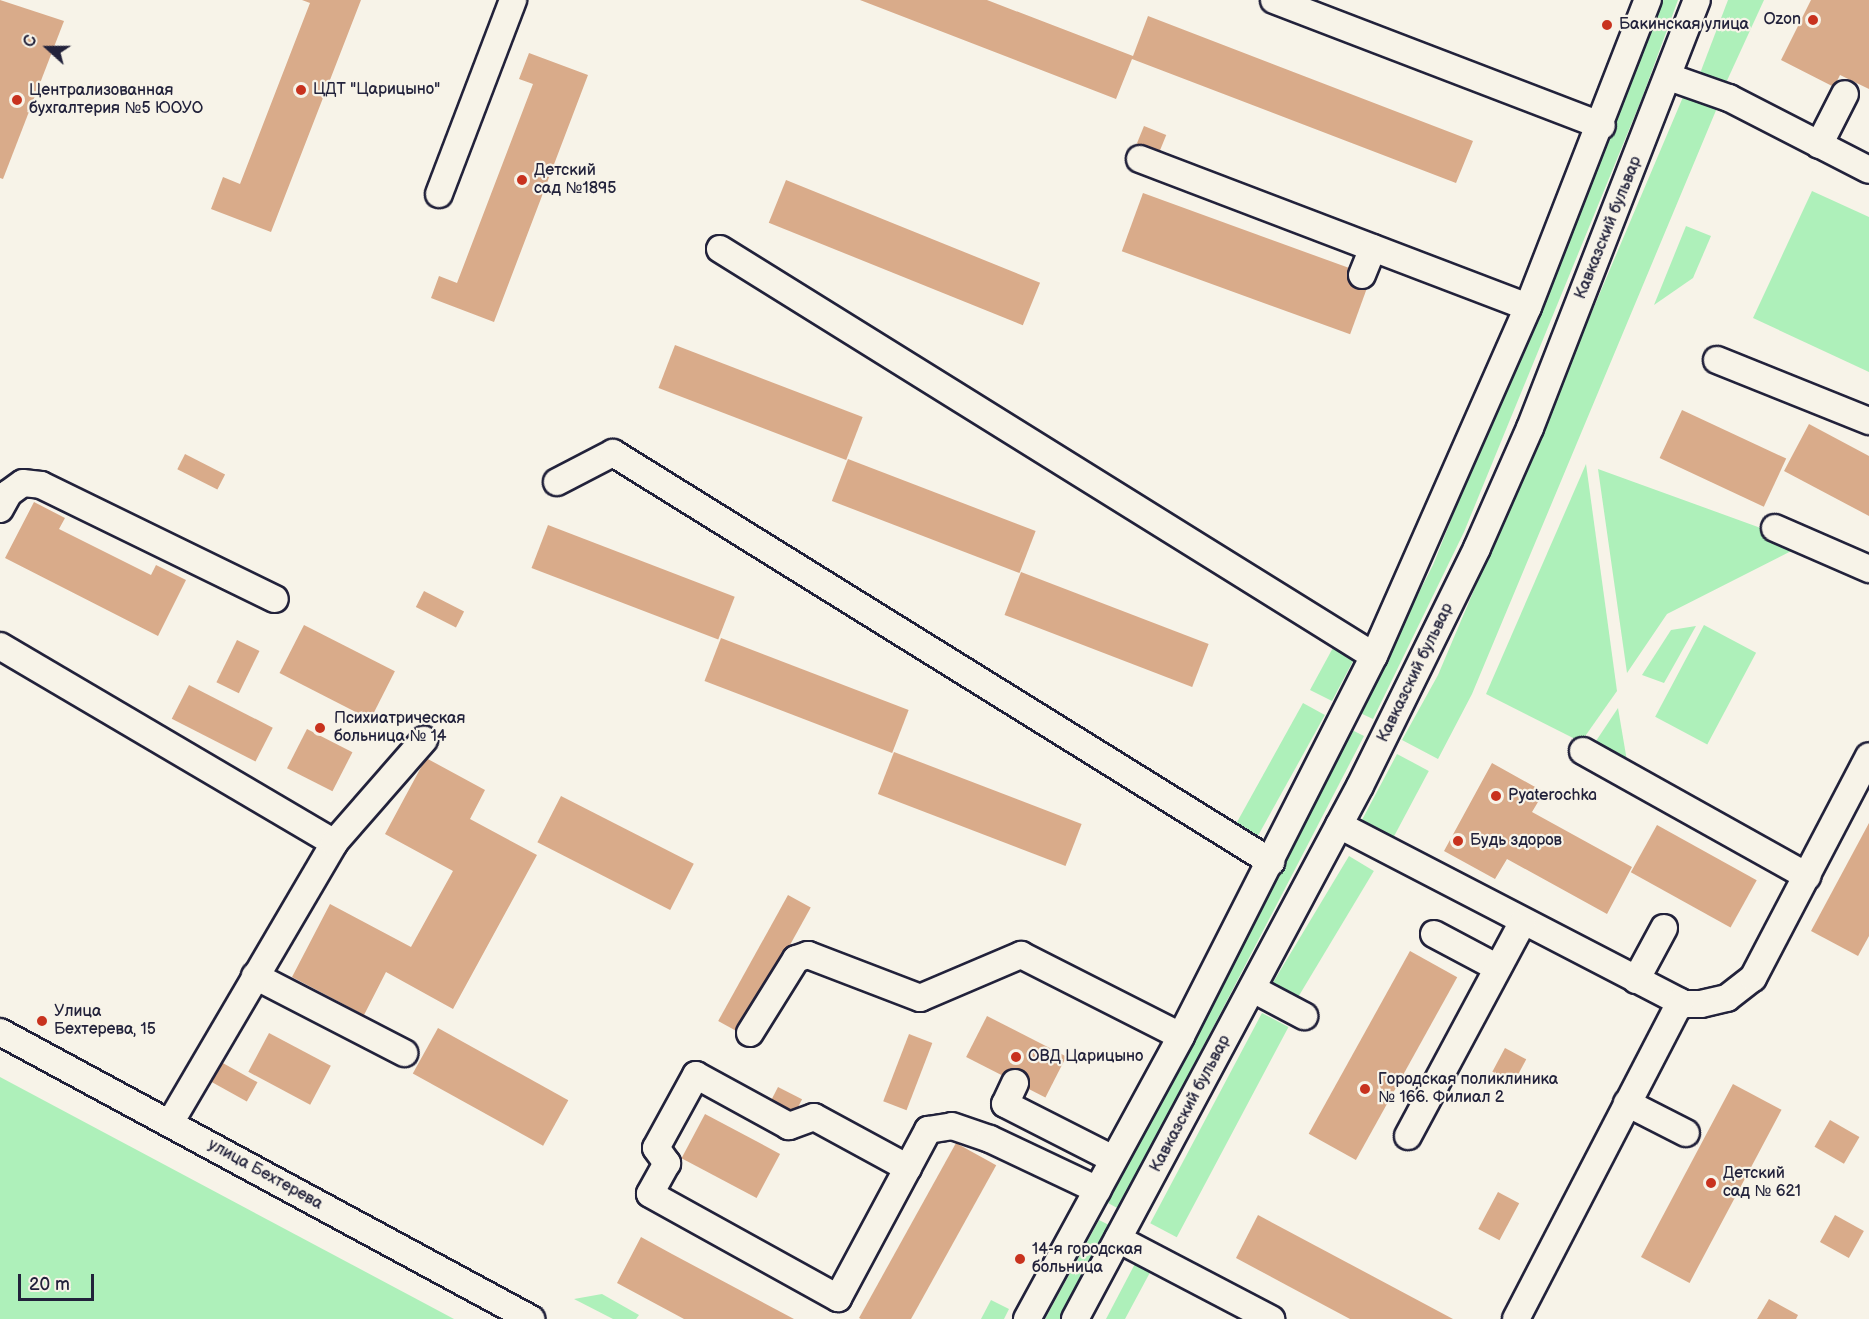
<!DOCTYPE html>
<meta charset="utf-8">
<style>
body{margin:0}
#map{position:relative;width:1869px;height:1319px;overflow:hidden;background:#f7f3e8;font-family:"Balsamiq Sans",sans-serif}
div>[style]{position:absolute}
.green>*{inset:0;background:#aef0ba;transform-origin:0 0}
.building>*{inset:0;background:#d9ab8a;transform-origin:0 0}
.roads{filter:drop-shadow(2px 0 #22223b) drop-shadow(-2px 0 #22223b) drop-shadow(0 2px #22223b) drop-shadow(0 -2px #22223b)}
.minor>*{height:26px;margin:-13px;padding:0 13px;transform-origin:13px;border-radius:13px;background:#f7f3e8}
.dots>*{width:16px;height:16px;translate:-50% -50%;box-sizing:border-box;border:3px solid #f7f3e8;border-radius:50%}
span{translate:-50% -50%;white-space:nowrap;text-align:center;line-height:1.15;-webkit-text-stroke:4.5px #f7f3e8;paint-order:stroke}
.poi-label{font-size:16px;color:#22223b}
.right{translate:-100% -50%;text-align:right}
.left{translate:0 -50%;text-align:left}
.street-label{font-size:16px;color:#22223b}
.north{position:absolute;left:18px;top:18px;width:60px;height:60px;-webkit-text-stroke:4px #f7f3e8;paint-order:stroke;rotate:291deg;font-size:16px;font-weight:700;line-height:24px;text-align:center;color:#22223b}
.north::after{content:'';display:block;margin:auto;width:21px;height:27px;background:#22223b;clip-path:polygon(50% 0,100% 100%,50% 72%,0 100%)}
.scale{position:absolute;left:18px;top:1274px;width:76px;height:27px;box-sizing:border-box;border:3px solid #22223b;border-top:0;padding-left:8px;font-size:18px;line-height:21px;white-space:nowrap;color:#22223b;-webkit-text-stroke:4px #f7f3e8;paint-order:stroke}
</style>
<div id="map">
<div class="green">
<i style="clip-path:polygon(1659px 0,1678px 0,1642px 98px,1464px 532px,1373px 719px,1358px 712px,1433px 565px)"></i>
<i style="clip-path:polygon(1728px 0,1764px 0,1725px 85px,1699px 76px)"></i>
<i style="clip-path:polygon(1683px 97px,1717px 108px,1472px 694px,1438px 759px,1402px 740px,1438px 675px)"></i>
<i style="clip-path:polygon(1812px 191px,1869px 217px,1869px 372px,1753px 318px)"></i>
<i style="clip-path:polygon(1686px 226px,1711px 236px,1693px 278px,1654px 305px)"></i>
<i style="clip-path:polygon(1586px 464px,1617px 691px,1581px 742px,1486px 694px)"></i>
<i style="clip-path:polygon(1598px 469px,1805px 544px,1667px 614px,1627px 673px)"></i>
<i style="left:1704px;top:625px;width:59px;height:104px;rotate:28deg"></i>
<i style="clip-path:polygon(1696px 626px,1664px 683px,1642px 675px,1671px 630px)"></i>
<i style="clip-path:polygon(1335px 644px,1351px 652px,1353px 661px,1332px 701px,1310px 690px)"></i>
<i style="left:1303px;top:703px;width:25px;height:144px;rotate:29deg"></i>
<i style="clip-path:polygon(1618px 708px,1628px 767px,1592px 747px)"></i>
<i style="clip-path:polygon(1350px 729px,1364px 736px,1119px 1209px,1108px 1203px)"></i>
<i style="left:1397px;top:754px;width:36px;height:80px;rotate:28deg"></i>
<i style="left:1349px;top:856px;width:29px;height:149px;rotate:31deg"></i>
<i style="left:1262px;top:1013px;width:30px;height:238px;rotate:28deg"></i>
<i style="clip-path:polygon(0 1077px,454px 1319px,0 1319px)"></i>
<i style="clip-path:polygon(1099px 1220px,1111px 1226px,1063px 1319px,1045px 1319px)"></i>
<i style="clip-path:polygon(1138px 1258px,1154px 1265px,1125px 1319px,1106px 1319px)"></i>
<i style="clip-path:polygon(602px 1294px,639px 1315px,636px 1319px,613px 1319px,574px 1299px)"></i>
<i style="clip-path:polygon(991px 1300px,1009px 1309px,1004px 1319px,981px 1319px)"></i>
</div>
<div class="building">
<i style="clip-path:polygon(0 0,64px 21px,3px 179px,0 178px)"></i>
<i style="clip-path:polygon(302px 0,361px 0,271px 232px,211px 209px,223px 177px,240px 184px,310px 3px)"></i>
<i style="clip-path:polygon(860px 0,987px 0,1133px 56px,1148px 16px,1473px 141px,1456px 183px,1132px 59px,1116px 99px)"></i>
<i style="clip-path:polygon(1811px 0,1869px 0,1869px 89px,1840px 75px,1834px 87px,1781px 60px)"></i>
<i style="clip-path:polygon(529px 53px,588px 75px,494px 322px,431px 298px,439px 276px,457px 283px,533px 84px,519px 79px)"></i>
<i style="left:1144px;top:126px;width:24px;height:19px;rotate:22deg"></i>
<i style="left:786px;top:180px;width:274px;height:46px;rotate:22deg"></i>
<i style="left:1143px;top:193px;width:243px;height:62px;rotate:20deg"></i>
<i style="left:675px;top:345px;width:201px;height:46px;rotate:21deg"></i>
<i style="left:1682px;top:410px;width:115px;height:53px;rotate:25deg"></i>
<i style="clip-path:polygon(1809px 424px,1869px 456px,1869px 516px,1784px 471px)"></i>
<i style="left:185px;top:454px;width:45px;height:17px;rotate:27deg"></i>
<i style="left:848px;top:459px;width:201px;height:45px;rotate:21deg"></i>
<i style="clip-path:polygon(34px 502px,65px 518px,59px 529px,151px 575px,156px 565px,186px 580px,158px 636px,5px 558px)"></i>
<i style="left:548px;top:525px;width:200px;height:46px;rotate:21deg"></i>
<i style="left:1021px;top:572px;width:201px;height:46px;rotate:21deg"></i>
<i style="left:424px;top:591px;width:45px;height:18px;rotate:27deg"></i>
<i style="left:304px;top:625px;width:102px;height:54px;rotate:27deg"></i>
<i style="left:721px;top:638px;width:201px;height:46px;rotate:21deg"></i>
<i style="left:237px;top:640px;width:25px;height:47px;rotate:26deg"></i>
<i style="left:189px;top:685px;width:94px;height:38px;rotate:27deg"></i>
<i style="left:307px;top:729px;width:51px;height:44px;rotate:27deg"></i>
<i style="left:894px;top:752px;width:201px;height:45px;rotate:21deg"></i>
<i style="clip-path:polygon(426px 758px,485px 790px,470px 819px,537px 855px,453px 1009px,386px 972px,364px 1015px,292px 977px,330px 904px,411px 947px,453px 871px,385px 834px)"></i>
<i style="clip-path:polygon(1492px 763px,1544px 792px,1532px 812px,1632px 867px,1607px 914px,1507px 859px,1495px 879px,1444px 851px)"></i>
<i style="left:561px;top:796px;width:149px;height:52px;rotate:27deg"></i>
<i style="clip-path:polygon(1869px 823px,1869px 936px,1858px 956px,1811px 931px)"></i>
<i style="left:1657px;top:825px;width:114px;height:54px;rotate:29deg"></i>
<i style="left:788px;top:895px;width:26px;height:144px;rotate:29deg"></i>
<i style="left:1410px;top:951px;width:54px;height:209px;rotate:29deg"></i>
<i style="left:987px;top:1016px;width:89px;height:46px;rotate:27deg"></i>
<i style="left:438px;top:1028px;width:149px;height:52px;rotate:29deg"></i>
<i style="left:269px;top:1033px;width:70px;height:44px;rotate:28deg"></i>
<i style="left:909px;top:1034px;width:25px;height:72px;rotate:21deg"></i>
<i style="left:1505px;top:1048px;width:24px;height:27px;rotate:28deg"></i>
<i style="left:212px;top:1057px;width:52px;height:22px;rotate:29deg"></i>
<i style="left:1733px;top:1084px;width:55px;height:196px;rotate:28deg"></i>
<i style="left:778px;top:1087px;width:27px;height:20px;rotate:27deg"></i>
<i style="left:705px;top:1114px;width:85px;height:50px;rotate:28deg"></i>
<i style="left:1830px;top:1120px;width:34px;height:31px;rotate:30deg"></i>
<i style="left:956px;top:1143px;width:46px;height:200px;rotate:29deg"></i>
<i style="left:1498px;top:1192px;width:24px;height:42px;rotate:28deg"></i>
<i style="clip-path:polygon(1258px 1215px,1453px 1319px,1350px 1319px,1290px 1287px,1236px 1258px)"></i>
<i style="left:1835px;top:1215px;width:33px;height:31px;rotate:29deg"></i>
<i style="clip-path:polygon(641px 1237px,672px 1254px,794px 1319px,684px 1319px,617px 1283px)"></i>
<i style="clip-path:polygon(1769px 1299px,1798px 1315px,1796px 1319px,1757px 1319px)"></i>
</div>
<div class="roads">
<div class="minor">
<i style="left:1274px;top:0;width:351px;rotate:21deg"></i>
<i style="left:1669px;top:77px;width:64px;rotate:19.3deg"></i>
<i style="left:1729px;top:98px;width:157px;rotate:27.2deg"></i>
<i style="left:1819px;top:145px;width:57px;rotate:-63deg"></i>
<i style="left:1140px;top:159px;width:415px;rotate:20.9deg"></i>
<i style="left:439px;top:194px;width:208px;rotate:-69.1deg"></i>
<i style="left:720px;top:249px;width:770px;rotate:31.9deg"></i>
<i style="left:1362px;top:275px;width:29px;rotate:-68deg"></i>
<i style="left:1717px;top:360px;width:164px;rotate:21.9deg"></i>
<i style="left:557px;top:482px;width:63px;rotate:-27.4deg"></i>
<i style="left:613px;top:453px;width:775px;rotate:31.86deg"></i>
<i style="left:0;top:509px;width:18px;rotate:-61deg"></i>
<i style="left:9px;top:493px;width:17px;rotate:-36deg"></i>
<i style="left:23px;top:483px;width:18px;rotate:6deg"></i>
<i style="left:41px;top:485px;width:260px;rotate:26deg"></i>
<i style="left:1775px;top:528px;width:103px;rotate:23.6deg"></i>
<i style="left:0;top:646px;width:388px;rotate:30.5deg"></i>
<i style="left:1583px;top:751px;width:257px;rotate:29.2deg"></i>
<i style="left:1339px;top:825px;width:390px;rotate:27.4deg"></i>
<i style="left:1685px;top:1004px;width:16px"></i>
<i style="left:1701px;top:1004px;width:27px;rotate:-13deg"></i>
<i style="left:1727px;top:998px;width:33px;rotate:-38deg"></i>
<i style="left:1753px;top:978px;width:250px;rotate:-62.4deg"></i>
<i style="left:1434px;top:934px;width:72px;rotate:28deg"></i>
<i style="left:255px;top:976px;width:168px;rotate:27.3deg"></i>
<i style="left:1636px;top:980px;width:59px;rotate:-61.7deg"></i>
<i style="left:1253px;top:989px;width:58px;rotate:27.9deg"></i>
<i style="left:0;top:1032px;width:604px;rotate:28.39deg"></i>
<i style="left:750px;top:1033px;width:87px;rotate:-58.1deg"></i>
<i style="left:796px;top:959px;width:13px;rotate:-18deg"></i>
<i style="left:808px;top:955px;width:120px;rotate:21deg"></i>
<i style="left:920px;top:998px;width:110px;rotate:-23.1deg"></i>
<i style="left:1021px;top:955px;width:179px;rotate:26.9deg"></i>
<i style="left:1015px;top:1083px;width:23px;rotate:115deg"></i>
<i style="left:1005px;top:1104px;width:121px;rotate:27deg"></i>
<i style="left:1627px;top:1103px;width:66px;rotate:27deg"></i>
<i style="left:170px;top:1123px;width:324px;rotate:-59.6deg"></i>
<i style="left:334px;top:843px;width:137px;rotate:-48.9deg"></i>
<i style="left:1408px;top:1136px;width:242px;rotate:-61.8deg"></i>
<i style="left:908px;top:1168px;width:107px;rotate:-151.5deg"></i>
<i style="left:814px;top:1117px;width:27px;rotate:160deg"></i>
<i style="left:789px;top:1126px;width:106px;rotate:-151.3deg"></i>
<i style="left:696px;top:1075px;width:83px;rotate:118.7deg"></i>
<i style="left:656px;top:1148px;width:19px;rotate:54deg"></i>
<i style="left:667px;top:1163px;width:35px;rotate:119deg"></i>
<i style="left:650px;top:1194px;width:215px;rotate:29deg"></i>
<i style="left:838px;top:1298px;width:191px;rotate:-61.8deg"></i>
<i style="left:928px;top:1130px;width:24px;rotate:-9deg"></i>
<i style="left:952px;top:1126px;width:40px;rotate:18.9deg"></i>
<i style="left:990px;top:1139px;width:119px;rotate:25.3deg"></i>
<i style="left:1118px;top:1239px;width:173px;rotate:27.6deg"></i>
<i style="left:1027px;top:1319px;width:322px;rotate:-61.4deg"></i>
<i style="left:1181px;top:1036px;width:426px;rotate:-63.1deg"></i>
<i style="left:1374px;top:656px;width:381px;rotate:-66.2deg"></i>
<i style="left:1528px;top:307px;width:330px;rotate:-68.7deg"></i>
<i style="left:1075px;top:1319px;width:604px;rotate:-61.87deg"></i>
<i style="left:1360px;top:786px;width:265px;rotate:-63.8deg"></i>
<i style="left:1477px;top:548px;width:131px;rotate:-66.2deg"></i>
<i style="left:1530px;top:428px;width:459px;rotate:-68.7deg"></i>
<i style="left:1516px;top:1319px;width:357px;rotate:-62.6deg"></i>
</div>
</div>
<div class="dots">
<i style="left:1813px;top:20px;background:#c8321e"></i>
<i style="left:1607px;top:25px;background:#c8321e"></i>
<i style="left:301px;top:90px;background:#c8321e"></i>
<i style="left:17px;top:100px;background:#c8321e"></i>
<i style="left:522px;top:180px;background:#c8321e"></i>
<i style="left:320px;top:728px;background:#c8321e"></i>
<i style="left:1496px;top:796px;background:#c8321e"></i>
<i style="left:1458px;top:841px;background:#c8321e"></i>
<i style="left:42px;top:1021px;background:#c8321e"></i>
<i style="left:1016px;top:1057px;background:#c8321e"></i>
<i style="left:1365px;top:1089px;background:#c8321e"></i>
<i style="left:1711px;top:1183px;background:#c8321e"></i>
<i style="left:1020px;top:1259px;background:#c8321e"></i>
</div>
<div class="poi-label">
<span class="right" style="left:1801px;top:20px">Ozon</span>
<span class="left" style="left:1619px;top:25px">Бакинская улица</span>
<span class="left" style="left:313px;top:90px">ЦДТ "Царицыно"</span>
<span class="left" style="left:29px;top:100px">Централизованная<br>бухгалтерия №5 ЮОУО</span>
<span class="left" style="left:534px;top:180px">Детский<br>сад №1895</span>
<span class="left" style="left:334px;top:728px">Психиатрическая<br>больница № 14</span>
<span class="left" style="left:1508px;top:796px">Pyaterochka</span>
<span class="left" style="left:1470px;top:841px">Будь здоров</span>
<span class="left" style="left:54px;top:1021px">Улица<br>Бехтерева, 15</span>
<span class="left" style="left:1028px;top:1057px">ОВД Царицыно</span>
<span class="left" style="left:1378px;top:1089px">Городская поликлиника<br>№ 166. Филиал 2</span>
<span class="left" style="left:1723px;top:1183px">Детский<br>сад № 621</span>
<span class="left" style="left:1032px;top:1259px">14-я городская<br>больница</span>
</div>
<div class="street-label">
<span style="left:1609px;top:228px;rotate:-68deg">Кавказский бульвар</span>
<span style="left:1416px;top:673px;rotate:-64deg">Кавказский бульвар</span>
<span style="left:1191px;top:1104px;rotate:-62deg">Кавказский бульвар</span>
<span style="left:265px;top:1175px;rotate:29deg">улица Бехтерева</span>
</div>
<div class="north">С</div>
<div class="scale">20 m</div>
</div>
